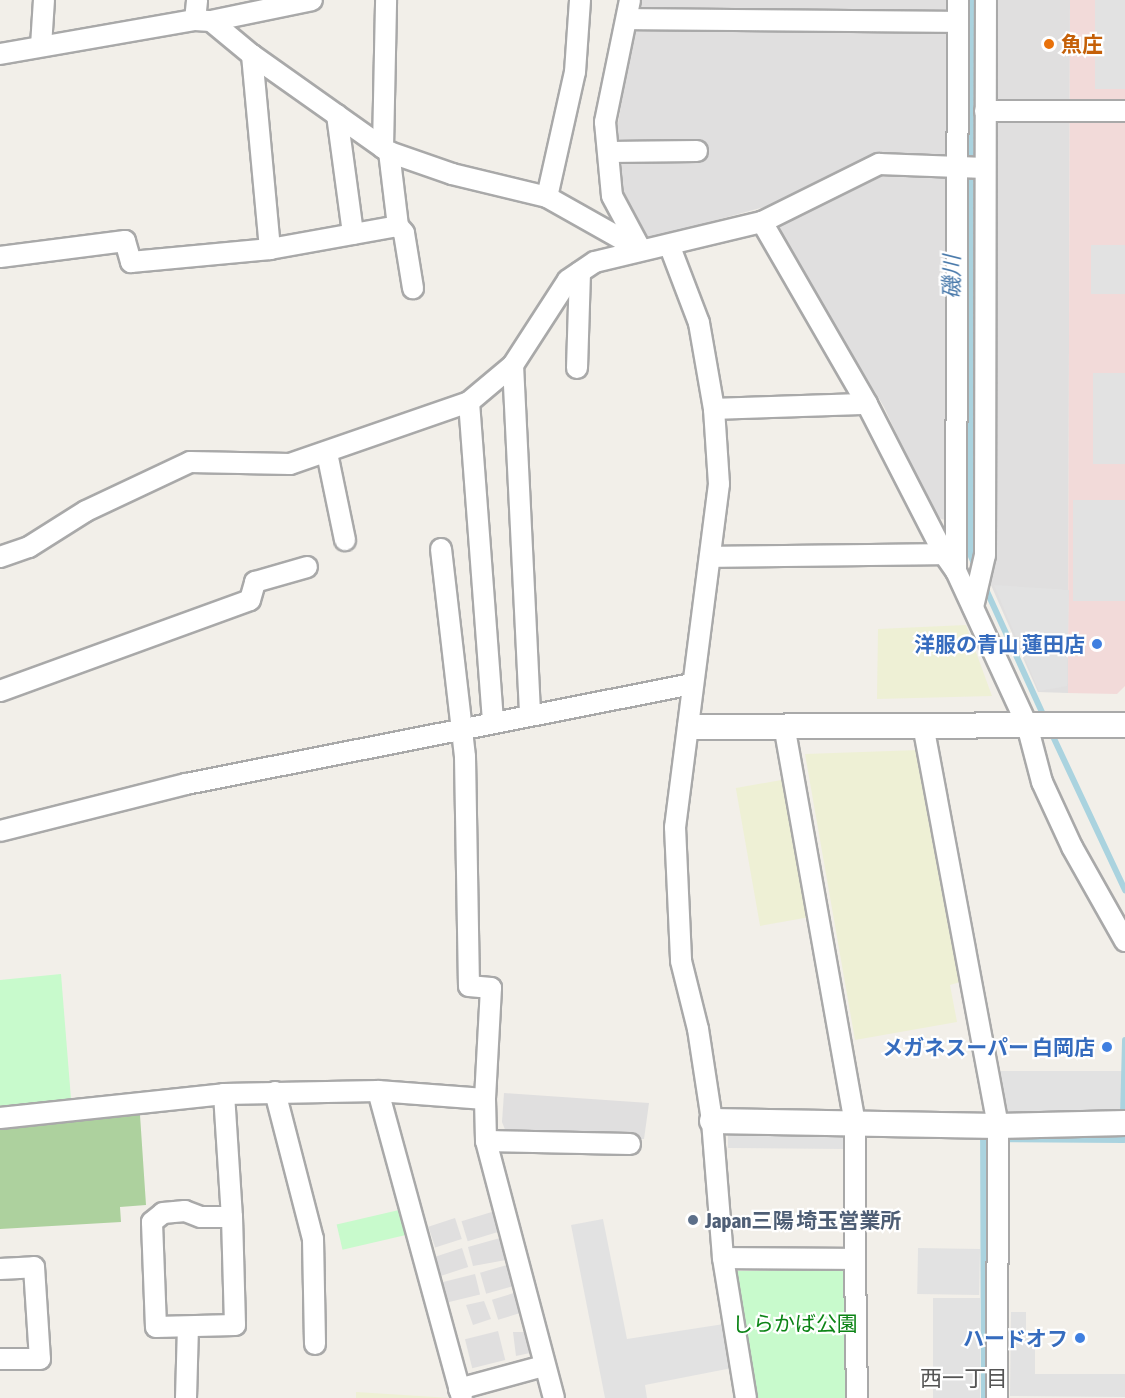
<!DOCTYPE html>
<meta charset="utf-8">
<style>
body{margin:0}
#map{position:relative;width:1125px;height:1398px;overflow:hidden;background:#f2efe9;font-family:"Asap Condensed","Noto Sans JP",sans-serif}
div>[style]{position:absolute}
.residential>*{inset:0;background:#e0dfdf;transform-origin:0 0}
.commercial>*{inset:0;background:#f2dad9}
.farmland>*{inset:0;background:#eef0d5;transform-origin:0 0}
.forest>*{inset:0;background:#add19e}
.park>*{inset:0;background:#c8facc;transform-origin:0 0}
.parking>*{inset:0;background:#e2e2e2;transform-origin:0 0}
.stream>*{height:6px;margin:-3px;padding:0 3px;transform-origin:3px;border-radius:3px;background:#aad3df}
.roads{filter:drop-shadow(2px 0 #a9a9a9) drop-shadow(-2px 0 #a9a9a9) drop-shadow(0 2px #a9a9a9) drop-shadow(0 -2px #a9a9a9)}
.minor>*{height:20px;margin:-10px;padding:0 10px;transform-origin:10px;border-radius:10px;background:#fff}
.tertiary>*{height:24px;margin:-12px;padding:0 12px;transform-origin:12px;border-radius:12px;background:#fff}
.dots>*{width:16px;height:16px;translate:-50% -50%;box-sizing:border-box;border:3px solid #fff;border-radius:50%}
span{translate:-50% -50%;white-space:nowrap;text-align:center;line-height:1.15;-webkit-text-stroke:4.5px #fff;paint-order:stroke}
.food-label{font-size:21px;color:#c56008;font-weight:700}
.left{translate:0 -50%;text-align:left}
.shop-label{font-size:21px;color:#366cbe;font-weight:700}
.right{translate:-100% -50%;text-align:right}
.service-label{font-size:21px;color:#4e5e75;font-weight:700}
.park-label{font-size:21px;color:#0c8416}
.water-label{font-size:22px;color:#4a7aab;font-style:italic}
.neighbourhood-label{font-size:22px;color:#555}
</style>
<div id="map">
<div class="residential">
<i style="clip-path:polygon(639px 0,1070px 0,1068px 693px,1038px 692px,965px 526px,935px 517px,884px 407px,764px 207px,644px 240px,623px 195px,616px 135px)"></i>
<i style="clip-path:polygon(504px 1093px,649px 1103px,644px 1139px,508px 1137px,502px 1122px)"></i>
<i style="left:495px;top:1211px;width:21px;height:35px;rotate:73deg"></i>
<i style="left:455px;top:1218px;width:22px;height:28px;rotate:72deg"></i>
<i style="clip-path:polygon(500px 1238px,506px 1260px,473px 1266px,468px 1247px)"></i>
<i style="left:462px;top:1248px;width:20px;height:29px;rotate:72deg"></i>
<i style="left:507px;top:1265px;width:22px;height:28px;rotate:74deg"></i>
<i style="left:475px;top:1274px;width:21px;height:34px;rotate:76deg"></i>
<i style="left:514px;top:1293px;width:21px;height:23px;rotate:73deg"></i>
<i style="clip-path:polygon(484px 1301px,491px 1319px,473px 1325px,466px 1305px)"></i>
<i style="left:498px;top:1331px;width:30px;height:34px;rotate:76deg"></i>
<i style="clip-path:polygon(513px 1332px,525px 1332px,530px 1353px,516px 1356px)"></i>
</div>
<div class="commercial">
<i style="clip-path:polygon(1070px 0,1125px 0,1125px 686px,1117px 694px,1068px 693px)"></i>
</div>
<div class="farmland">
<i style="clip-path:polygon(966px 625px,992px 696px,877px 699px,878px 629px)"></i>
<i style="clip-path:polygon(919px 750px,960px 982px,950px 985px,957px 1022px,855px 1040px,805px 754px)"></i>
<i style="left:787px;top:779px;width:140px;height:52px;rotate:80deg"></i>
<i style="clip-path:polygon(356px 1392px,451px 1398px,356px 1398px)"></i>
</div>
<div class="forest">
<i style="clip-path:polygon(140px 1115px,146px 1205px,120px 1207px,121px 1222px,0 1229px,0 1124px)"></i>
</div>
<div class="park">
<i style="clip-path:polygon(61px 974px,71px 1099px,0 1108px,0 980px)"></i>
<i style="left:399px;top:1210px;width:26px;height:64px;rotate:77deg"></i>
<i style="clip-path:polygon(845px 1270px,848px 1398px,755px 1398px,736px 1271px)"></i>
</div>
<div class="parking">
<i style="left:1095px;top:0;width:30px;height:89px"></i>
<i style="left:1091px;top:245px;width:34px;height:49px"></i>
<i style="left:1093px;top:373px;width:32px;height:91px"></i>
<i style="left:1073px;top:500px;width:52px;height:101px"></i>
<i style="clip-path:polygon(994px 585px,1069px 590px,1067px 686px,1039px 691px)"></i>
<i style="left:1125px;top:1071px;width:45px;height:125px;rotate:90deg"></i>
<i style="clip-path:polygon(728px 1134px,840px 1134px,847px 1142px,845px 1149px,728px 1148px)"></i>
<i style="clip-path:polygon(603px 1219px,627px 1339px,724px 1324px,732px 1368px,645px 1385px,647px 1398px,605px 1398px,571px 1225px)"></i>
<i style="left:918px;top:1248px;width:62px;height:46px;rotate:1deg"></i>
<i style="left:933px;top:1298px;width:47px;height:100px"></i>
<i style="clip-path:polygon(1011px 1312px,1026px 1312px,1026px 1338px,1035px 1339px,1035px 1374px,1125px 1374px,1125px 1397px,1010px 1396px)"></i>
</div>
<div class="stream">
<i style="left:971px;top:0;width:554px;rotate:90.1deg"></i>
<i style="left:970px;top:554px;width:15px;rotate:67deg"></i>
<i style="left:984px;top:585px;width:149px;rotate:65.5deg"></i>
<i style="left:1050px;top:730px;width:177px;rotate:64.9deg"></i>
<i style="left:1123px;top:1118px;width:78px;rotate:-88.5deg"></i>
<i style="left:984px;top:1398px;width:259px;rotate:-90.2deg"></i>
<i style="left:983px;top:1139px;width:140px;rotate:0.4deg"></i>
<i style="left:1123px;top:1140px;width:12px;rotate:-90deg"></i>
</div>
<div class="roads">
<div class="minor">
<i style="left:630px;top:0;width:125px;rotate:101.6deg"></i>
<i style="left:605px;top:122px;width:74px;rotate:84.6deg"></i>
<i style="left:612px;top:196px;width:61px;rotate:61.8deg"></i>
<i style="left:627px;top:19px;width:331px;rotate:0.5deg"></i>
<i style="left:195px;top:20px;width:20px;rotate:-84deg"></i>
<i style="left:211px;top:21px;width:103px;rotate:-11.7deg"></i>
<i style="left:41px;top:46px;width:46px;rotate:-86.3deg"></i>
<i style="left:0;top:54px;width:198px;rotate:-9.9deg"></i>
<i style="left:195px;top:20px;width:16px;rotate:4deg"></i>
<i style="left:211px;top:21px;width:53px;rotate:39.7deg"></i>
<i style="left:252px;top:55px;width:168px;rotate:35.3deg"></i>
<i style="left:389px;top:152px;width:67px;rotate:19.2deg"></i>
<i style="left:452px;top:174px;width:98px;rotate:13.6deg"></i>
<i style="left:547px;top:197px;width:108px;rotate:29.4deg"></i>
<i style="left:252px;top:55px;width:195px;rotate:84.7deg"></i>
<i style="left:985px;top:111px;width:140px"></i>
<i style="left:337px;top:115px;width:120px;rotate:82.3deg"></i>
<i style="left:383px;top:148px;width:148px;rotate:-88.8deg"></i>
<i style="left:609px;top:152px;width:88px;rotate:-0.7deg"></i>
<i style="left:547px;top:197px;width:128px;rotate:-77.4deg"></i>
<i style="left:575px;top:72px;width:72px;rotate:-86deg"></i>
<i style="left:762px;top:222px;width:210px;rotate:60deg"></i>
<i style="left:867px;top:404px;width:169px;rotate:62.8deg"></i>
<i style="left:944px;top:554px;width:21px;rotate:55deg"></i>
<i style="left:956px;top:571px;width:170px;rotate:65.2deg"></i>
<i style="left:1027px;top:725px;width:59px;rotate:75.3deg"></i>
<i style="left:1042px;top:782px;width:72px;rotate:65.2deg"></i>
<i style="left:1072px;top:847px;width:108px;rotate:60.6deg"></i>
<i style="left:398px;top:226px;width:9px;rotate:49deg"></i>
<i style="left:404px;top:233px;width:56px;rotate:80.7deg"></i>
<i style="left:670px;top:247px;width:81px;rotate:69.1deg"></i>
<i style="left:699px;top:323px;width:87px;rotate:80.1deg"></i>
<i style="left:714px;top:409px;width:75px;rotate:86.2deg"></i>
<i style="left:719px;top:484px;width:346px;rotate:97.3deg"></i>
<i style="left:675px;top:827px;width:134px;rotate:87.4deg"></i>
<i style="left:681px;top:961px;width:70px;rotate:76deg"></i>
<i style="left:698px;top:1029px;width:93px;rotate:81.3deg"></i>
<i style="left:712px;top:1121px;width:137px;rotate:85.4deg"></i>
<i style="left:723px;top:1258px;width:142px;rotate:80.7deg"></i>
<i style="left:0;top:257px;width:126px;rotate:-7.3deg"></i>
<i style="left:125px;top:241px;width:22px;rotate:74deg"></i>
<i style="left:131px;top:262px;width:140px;rotate:-5.3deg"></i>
<i style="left:270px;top:249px;width:130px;rotate:-10.2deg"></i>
<i style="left:398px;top:226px;width:75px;rotate:-96.9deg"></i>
<i style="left:513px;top:365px;width:350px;rotate:87.2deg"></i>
<i style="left:577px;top:368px;width:96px;rotate:-88.2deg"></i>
<i style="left:469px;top:402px;width:322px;rotate:85.7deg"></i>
<i style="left:714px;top:409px;width:153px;rotate:-1.9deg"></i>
<i style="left:327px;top:453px;width:89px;rotate:78.3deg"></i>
<i style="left:441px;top:549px;width:209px;rotate:83.4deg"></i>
<i style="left:465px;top:757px;width:229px;rotate:89deg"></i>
<i style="left:469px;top:986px;width:22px;rotate:5deg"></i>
<i style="left:491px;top:988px;width:111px;rotate:93.1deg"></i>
<i style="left:0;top:557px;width:31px;rotate:-19deg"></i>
<i style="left:29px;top:547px;width:67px;rotate:-32.3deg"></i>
<i style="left:86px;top:511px;width:115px;rotate:-25.2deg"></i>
<i style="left:190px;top:462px;width:100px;rotate:1.1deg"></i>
<i style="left:290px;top:464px;width:189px;rotate:-19.1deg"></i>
<i style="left:469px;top:402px;width:57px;rotate:-40.1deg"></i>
<i style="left:513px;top:365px;width:101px;rotate:-57.1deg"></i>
<i style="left:568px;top:280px;width:32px;rotate:-34deg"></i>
<i style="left:595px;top:262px;width:172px;rotate:-13.5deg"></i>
<i style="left:762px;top:222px;width:131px;rotate:-26.4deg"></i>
<i style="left:879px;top:164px;width:106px;rotate:2.2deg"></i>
<i style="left:710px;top:557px;width:234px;rotate:-0.7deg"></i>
<i style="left:956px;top:571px;width:571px;rotate:-89.8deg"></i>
<i style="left:973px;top:607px;width:53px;rotate:-77deg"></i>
<i style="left:985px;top:555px;width:555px;rotate:-89.9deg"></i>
<i style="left:0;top:691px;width:266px;rotate:-20deg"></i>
<i style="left:250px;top:600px;width:19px;rotate:-74deg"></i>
<i style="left:255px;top:582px;width:54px;rotate:-16.1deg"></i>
<i style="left:784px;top:725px;width:404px;rotate:79.9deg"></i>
<i style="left:855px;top:1123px;width:136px;rotate:90deg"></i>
<i style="left:923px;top:725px;width:408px;rotate:79.4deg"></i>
<i style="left:998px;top:1126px;width:272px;rotate:90.2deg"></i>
<i style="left:0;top:831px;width:192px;rotate:-14.2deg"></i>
<i style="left:186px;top:784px;width:516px;rotate:-11.18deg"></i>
<i style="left:378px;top:1091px;width:318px;rotate:74.7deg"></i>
<i style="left:275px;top:1092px;width:152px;rotate:75.5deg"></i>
<i style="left:313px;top:1239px;width:105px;rotate:88.9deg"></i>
<i style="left:224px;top:1094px;width:123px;rotate:86.3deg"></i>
<i style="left:232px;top:1217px;width:108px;rotate:88.4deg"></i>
<i style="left:235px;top:1325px;width:79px;rotate:178.5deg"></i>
<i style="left:156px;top:1327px;width:105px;rotate:-92.2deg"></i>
<i style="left:152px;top:1222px;width:14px;rotate:-39deg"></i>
<i style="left:163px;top:1213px;width:22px;rotate:-5deg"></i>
<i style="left:185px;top:1211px;width:17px;rotate:21deg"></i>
<i style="left:201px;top:1217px;width:31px"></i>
<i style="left:0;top:1118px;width:225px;rotate:-6.1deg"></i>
<i style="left:224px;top:1094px;width:154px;rotate:-1.1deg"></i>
<i style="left:378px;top:1091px;width:107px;rotate:4.3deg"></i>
<i style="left:485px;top:1099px;width:42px;rotate:88.6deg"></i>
<i style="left:486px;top:1141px;width:144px;rotate:1.2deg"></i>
<i style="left:486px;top:1141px;width:266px;rotate:75.2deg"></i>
<i style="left:723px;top:1258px;width:132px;rotate:0.4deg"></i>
<i style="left:855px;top:1259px;width:139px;rotate:89.2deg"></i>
<i style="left:0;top:1269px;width:34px;rotate:-3deg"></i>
<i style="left:34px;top:1267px;width:92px;rotate:86.3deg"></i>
<i style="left:40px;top:1359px;width:40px;rotate:180deg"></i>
<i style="left:459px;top:1389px;width:87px;rotate:-15.3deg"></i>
<i style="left:186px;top:1398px;width:71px;rotate:-88.4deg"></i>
</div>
<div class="tertiary">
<i style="left:690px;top:727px;width:435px;rotate:-0.3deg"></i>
<i style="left:712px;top:1121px;width:286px;rotate:1deg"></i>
<i style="left:998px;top:1126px;width:127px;rotate:-1.4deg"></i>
</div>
</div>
<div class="dots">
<i style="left:1049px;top:44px;background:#e8710a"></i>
<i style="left:1097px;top:644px;background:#3f7fe0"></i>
<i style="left:1107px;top:1047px;background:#3f7fe0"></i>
<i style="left:693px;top:1220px;background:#5c6f8a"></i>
<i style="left:1080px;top:1338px;background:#3f7fe0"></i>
</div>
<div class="food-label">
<span class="left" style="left:1061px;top:44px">魚庄</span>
</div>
<div class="shop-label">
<span class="right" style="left:1085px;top:644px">洋服の青山 蓮田店</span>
<span class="right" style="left:1095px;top:1047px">メガネスーパー 白岡店</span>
<span class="right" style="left:1068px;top:1338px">ハードオフ</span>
</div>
<div class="service-label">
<span class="left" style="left:705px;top:1220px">Japan三陽 埼玉営業所</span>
</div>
<div class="park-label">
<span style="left:795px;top:1323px">しらかば公園</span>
</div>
<div class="water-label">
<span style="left:952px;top:277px;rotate:-90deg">磯川</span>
</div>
<div class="neighbourhood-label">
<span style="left:964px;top:1379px">西一丁目</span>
</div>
</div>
